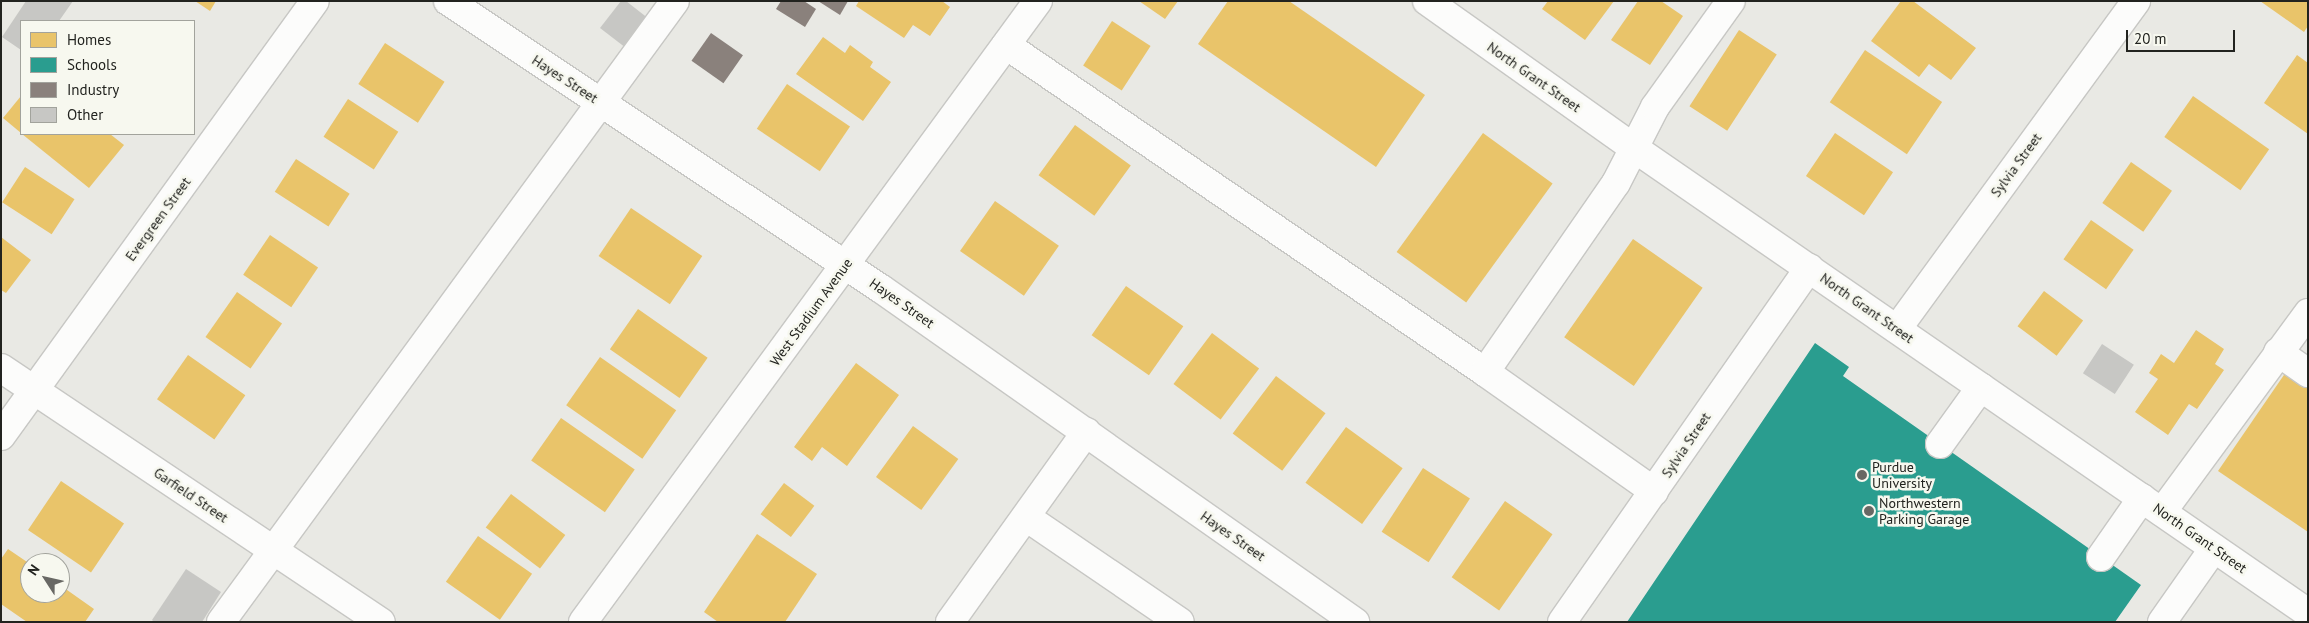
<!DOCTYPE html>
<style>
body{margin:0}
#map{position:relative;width:2309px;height:623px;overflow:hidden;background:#e9e9e4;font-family:"PT Sans",sans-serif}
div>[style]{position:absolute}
.homes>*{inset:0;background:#e9c46a;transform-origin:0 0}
.schools>*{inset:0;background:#2a9d8f}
.industry>*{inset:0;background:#8a817c;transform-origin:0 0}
.building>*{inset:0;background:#c7c7c4;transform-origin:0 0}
.roads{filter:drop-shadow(1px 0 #c7c7c4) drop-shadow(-1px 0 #c7c7c4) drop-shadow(0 1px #c7c7c4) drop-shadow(0 -1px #c7c7c4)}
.minor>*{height:28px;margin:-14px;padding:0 14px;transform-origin:14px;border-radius:14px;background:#fcfcfb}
.dots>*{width:14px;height:14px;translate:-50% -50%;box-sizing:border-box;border:2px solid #f7f8ef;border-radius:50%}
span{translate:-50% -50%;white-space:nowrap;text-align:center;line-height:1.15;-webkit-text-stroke:5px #f7f8ef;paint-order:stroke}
.street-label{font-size:14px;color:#22231f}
.poi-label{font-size:14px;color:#22231f}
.left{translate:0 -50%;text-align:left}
.frame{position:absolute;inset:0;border:2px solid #22231f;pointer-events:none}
.legend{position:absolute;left:20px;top:20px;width:175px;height:115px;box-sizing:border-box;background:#f7f8ef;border:1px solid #a2a39c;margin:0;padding:6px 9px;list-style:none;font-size:15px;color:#22231f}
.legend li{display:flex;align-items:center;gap:10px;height:25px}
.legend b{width:25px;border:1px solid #a2a39c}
.north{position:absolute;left:20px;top:553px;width:50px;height:50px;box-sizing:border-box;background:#f7f8ef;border:1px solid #a2a39c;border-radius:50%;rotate:305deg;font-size:14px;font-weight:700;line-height:20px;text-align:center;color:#22231f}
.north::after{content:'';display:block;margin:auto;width:18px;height:22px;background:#686864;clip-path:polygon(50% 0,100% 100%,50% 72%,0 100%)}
.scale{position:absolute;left:2126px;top:30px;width:109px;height:22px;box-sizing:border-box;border:2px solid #22231f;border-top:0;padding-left:6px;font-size:15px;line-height:18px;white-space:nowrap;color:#22231f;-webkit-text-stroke:4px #f7f8ef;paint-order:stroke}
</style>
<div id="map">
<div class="homes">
<i style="clip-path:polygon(195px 1px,216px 1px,210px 11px)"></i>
<i style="clip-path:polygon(859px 1px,942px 1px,950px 7px,930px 36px,913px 25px,904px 38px,856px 6px)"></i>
<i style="clip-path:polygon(1139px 1px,1178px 1px,1165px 19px)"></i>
<i style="clip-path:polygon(1228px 1px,1289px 1px,1425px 95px,1376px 167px,1198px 44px)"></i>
<i style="clip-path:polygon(1548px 1px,1614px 1px,1585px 40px,1542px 9px)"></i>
<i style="clip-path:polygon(1638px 1px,1661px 1px,1683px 16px,1650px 65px,1611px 40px)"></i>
<i style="clip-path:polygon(1901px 1px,1913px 1px,1976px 48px,1951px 80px,1929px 64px,1919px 77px,1871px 41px)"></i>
<i style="clip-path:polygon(2260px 1px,2308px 1px,2308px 26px,2304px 32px)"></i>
<i style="left:1112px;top:21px;width:46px;height:53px;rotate:33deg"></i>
<i style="left:1739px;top:30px;width:45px;height:91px;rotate:33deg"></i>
<i style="clip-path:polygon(823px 37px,845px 53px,850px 45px,873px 62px,870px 67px,891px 82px,863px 121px,796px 74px)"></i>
<i style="left:385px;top:43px;width:71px;height:49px;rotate:33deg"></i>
<i style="left:1865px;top:50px;width:93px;height:63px;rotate:34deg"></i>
<i style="clip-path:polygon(2297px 55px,2308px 63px,2308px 134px,2264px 103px)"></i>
<i style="left:787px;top:84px;width:76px;height:54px;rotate:34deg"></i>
<i style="clip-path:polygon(21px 96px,21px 133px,3px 118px)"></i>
<i style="left:2193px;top:96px;width:93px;height:50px;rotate:35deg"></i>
<i style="left:348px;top:99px;width:60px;height:45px;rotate:33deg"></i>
<i style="left:1075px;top:125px;width:69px;height:62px;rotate:36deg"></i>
<i style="left:1483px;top:133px;width:86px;height:147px;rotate:36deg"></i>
<i style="left:1835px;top:133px;width:70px;height:52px;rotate:34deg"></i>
<i style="clip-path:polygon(22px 134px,110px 134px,124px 145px,89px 188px)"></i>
<i style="left:296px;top:159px;width:64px;height:39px;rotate:33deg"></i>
<i style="left:2131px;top:162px;width:50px;height:50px;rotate:35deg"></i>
<i style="left:25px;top:167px;width:59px;height:42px;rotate:33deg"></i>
<i style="left:995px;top:201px;width:78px;height:61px;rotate:35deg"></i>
<i style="left:631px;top:208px;width:86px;height:58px;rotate:34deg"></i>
<i style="left:2091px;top:220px;width:52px;height:48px;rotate:35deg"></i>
<i style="left:270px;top:235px;width:58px;height:48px;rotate:34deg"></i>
<i style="clip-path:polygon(1px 237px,31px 260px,6px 293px,1px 290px)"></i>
<i style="left:1633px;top:239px;width:85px;height:120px;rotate:35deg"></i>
<i style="left:1126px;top:286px;width:70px;height:60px;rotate:35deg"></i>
<i style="left:2044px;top:291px;width:49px;height:44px;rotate:37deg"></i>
<i style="left:237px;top:292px;width:55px;height:55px;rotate:35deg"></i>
<i style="left:638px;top:309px;width:85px;height:49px;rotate:35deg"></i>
<i style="clip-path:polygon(2196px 330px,2224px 349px,2215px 364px,2224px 370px,2197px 409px,2189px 404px,2168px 435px,2135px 412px,2158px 379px,2149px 373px,2161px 354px,2174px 363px)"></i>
<i style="left:1212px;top:333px;width:59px;height:64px;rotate:37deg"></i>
<i style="left:188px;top:355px;width:70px;height:54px;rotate:35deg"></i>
<i style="left:600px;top:357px;width:93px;height:59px;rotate:35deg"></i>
<i style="clip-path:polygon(856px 363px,899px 395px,847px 466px,822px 447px,812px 461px,794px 447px)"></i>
<i style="clip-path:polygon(2286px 372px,2308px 386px,2308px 532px,2218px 471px)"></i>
<i style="left:1276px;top:376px;width:62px;height:72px;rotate:37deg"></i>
<i style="left:561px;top:418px;width:90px;height:52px;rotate:35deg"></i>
<i style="left:913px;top:426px;width:56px;height:63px;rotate:36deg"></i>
<i style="left:1346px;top:427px;width:70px;height:69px;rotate:36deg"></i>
<i style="left:1423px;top:468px;width:56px;height:76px;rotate:33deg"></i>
<i style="left:61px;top:481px;width:76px;height:59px;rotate:34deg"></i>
<i style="left:784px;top:483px;width:38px;height:39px;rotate:37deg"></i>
<i style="left:511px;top:494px;width:68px;height:42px;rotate:37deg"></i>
<i style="left:1505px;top:501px;width:58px;height:93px;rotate:35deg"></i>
<i style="clip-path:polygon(757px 534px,817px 574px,785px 622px,718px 622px,704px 612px)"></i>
<i style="left:478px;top:536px;width:66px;height:56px;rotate:35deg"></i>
<i style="clip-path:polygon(8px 549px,30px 564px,30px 593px,60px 593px,60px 585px,94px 609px,85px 622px,27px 622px,1px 604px,1px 559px)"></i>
</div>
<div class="schools">
<i style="clip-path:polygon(1815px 343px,1849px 367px,1843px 376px,2141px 585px,2115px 622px,1627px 622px)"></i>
</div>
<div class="industry">
<i style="clip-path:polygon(781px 1px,804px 1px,816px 9px,805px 27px,776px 9px)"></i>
<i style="clip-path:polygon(818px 1px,848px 1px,840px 15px)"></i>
<i style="left:711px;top:33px;width:39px;height:34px;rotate:35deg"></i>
</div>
<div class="building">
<i style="clip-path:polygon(26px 1px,73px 1px,59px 21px,21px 21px,21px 50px,2px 37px)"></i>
<i style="clip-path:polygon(621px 1px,626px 1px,649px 19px,626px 48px,600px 28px)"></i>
<i style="left:2102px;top:344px;width:38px;height:35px;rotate:33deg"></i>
<i style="clip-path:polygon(186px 569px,221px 592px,202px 622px,154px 622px,152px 620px)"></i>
</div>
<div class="roads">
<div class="minor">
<i style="left:448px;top:1px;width:519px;rotate:33.6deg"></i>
<i style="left:880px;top:288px;width:581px;rotate:35.11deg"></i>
<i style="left:1427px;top:1px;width:254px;rotate:35.4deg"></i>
<i style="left:1634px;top:148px;width:819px;rotate:34.6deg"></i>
<i style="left:1006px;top:45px;width:580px;rotate:34.32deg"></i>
<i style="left:1485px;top:372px;width:207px;rotate:35.2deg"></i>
<i style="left:1897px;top:329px;width:406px;rotate:-53.9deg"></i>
<i style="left:2278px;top:352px;width:37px;rotate:35deg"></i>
<i style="left:1px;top:368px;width:457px;rotate:33.8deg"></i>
<i style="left:1485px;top:372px;width:230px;rotate:-55.3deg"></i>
<i style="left:1616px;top:183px;width:85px;rotate:-62.8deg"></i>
<i style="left:1655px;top:107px;width:130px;rotate:-54.4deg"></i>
<i style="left:1px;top:436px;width:536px;rotate:-54.18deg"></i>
<i style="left:1940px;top:444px;width:70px;rotate:-54.3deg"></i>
<i style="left:2162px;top:512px;width:247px;rotate:-53.7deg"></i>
<i style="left:1026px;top:517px;width:186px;rotate:34.3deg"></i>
<i style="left:2101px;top:557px;width:72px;rotate:-55.2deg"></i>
<i style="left:221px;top:622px;width:769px;rotate:-53.83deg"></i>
<i style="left:583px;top:622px;width:770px;rotate:-53.77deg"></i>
<i style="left:950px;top:622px;width:234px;rotate:-54.4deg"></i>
<i style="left:1562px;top:622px;width:432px;rotate:-55.1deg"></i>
<i style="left:2162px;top:622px;width:90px;rotate:-54.9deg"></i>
</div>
</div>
<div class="dots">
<i style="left:1862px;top:475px;background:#686864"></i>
<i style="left:1869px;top:511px;background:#686864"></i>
</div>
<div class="street-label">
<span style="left:1534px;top:77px;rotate:35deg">North Grant Street</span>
<span style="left:565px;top:79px;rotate:33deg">Hayes Street</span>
<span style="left:2016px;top:165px;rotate:-54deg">Sylvia Street</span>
<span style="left:158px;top:219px;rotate:-54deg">Evergreen Street</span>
<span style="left:902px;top:303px;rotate:35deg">Hayes Street</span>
<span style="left:1867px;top:308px;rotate:35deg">North Grant Street</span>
<span style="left:811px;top:312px;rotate:-54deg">West Stadium Avenue</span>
<span style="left:1686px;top:445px;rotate:-56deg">Sylvia Street</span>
<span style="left:191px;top:495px;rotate:34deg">Garfield Street</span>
<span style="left:1233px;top:536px;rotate:35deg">Hayes Street</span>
<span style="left:2200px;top:538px;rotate:35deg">North Grant Street</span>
</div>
<div class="poi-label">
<span class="left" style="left:1872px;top:475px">Purdue<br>University</span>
<span class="left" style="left:1879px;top:511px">Northwestern<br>Parking Garage</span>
</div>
<div class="frame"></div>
<ul class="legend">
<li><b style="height:14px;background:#e9c46a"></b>Homes</li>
<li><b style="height:14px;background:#2a9d8f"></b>Schools</li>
<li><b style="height:14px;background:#8a817c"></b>Industry</li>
<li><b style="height:14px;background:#c7c7c4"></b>Other</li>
</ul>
<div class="north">N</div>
<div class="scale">20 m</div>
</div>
